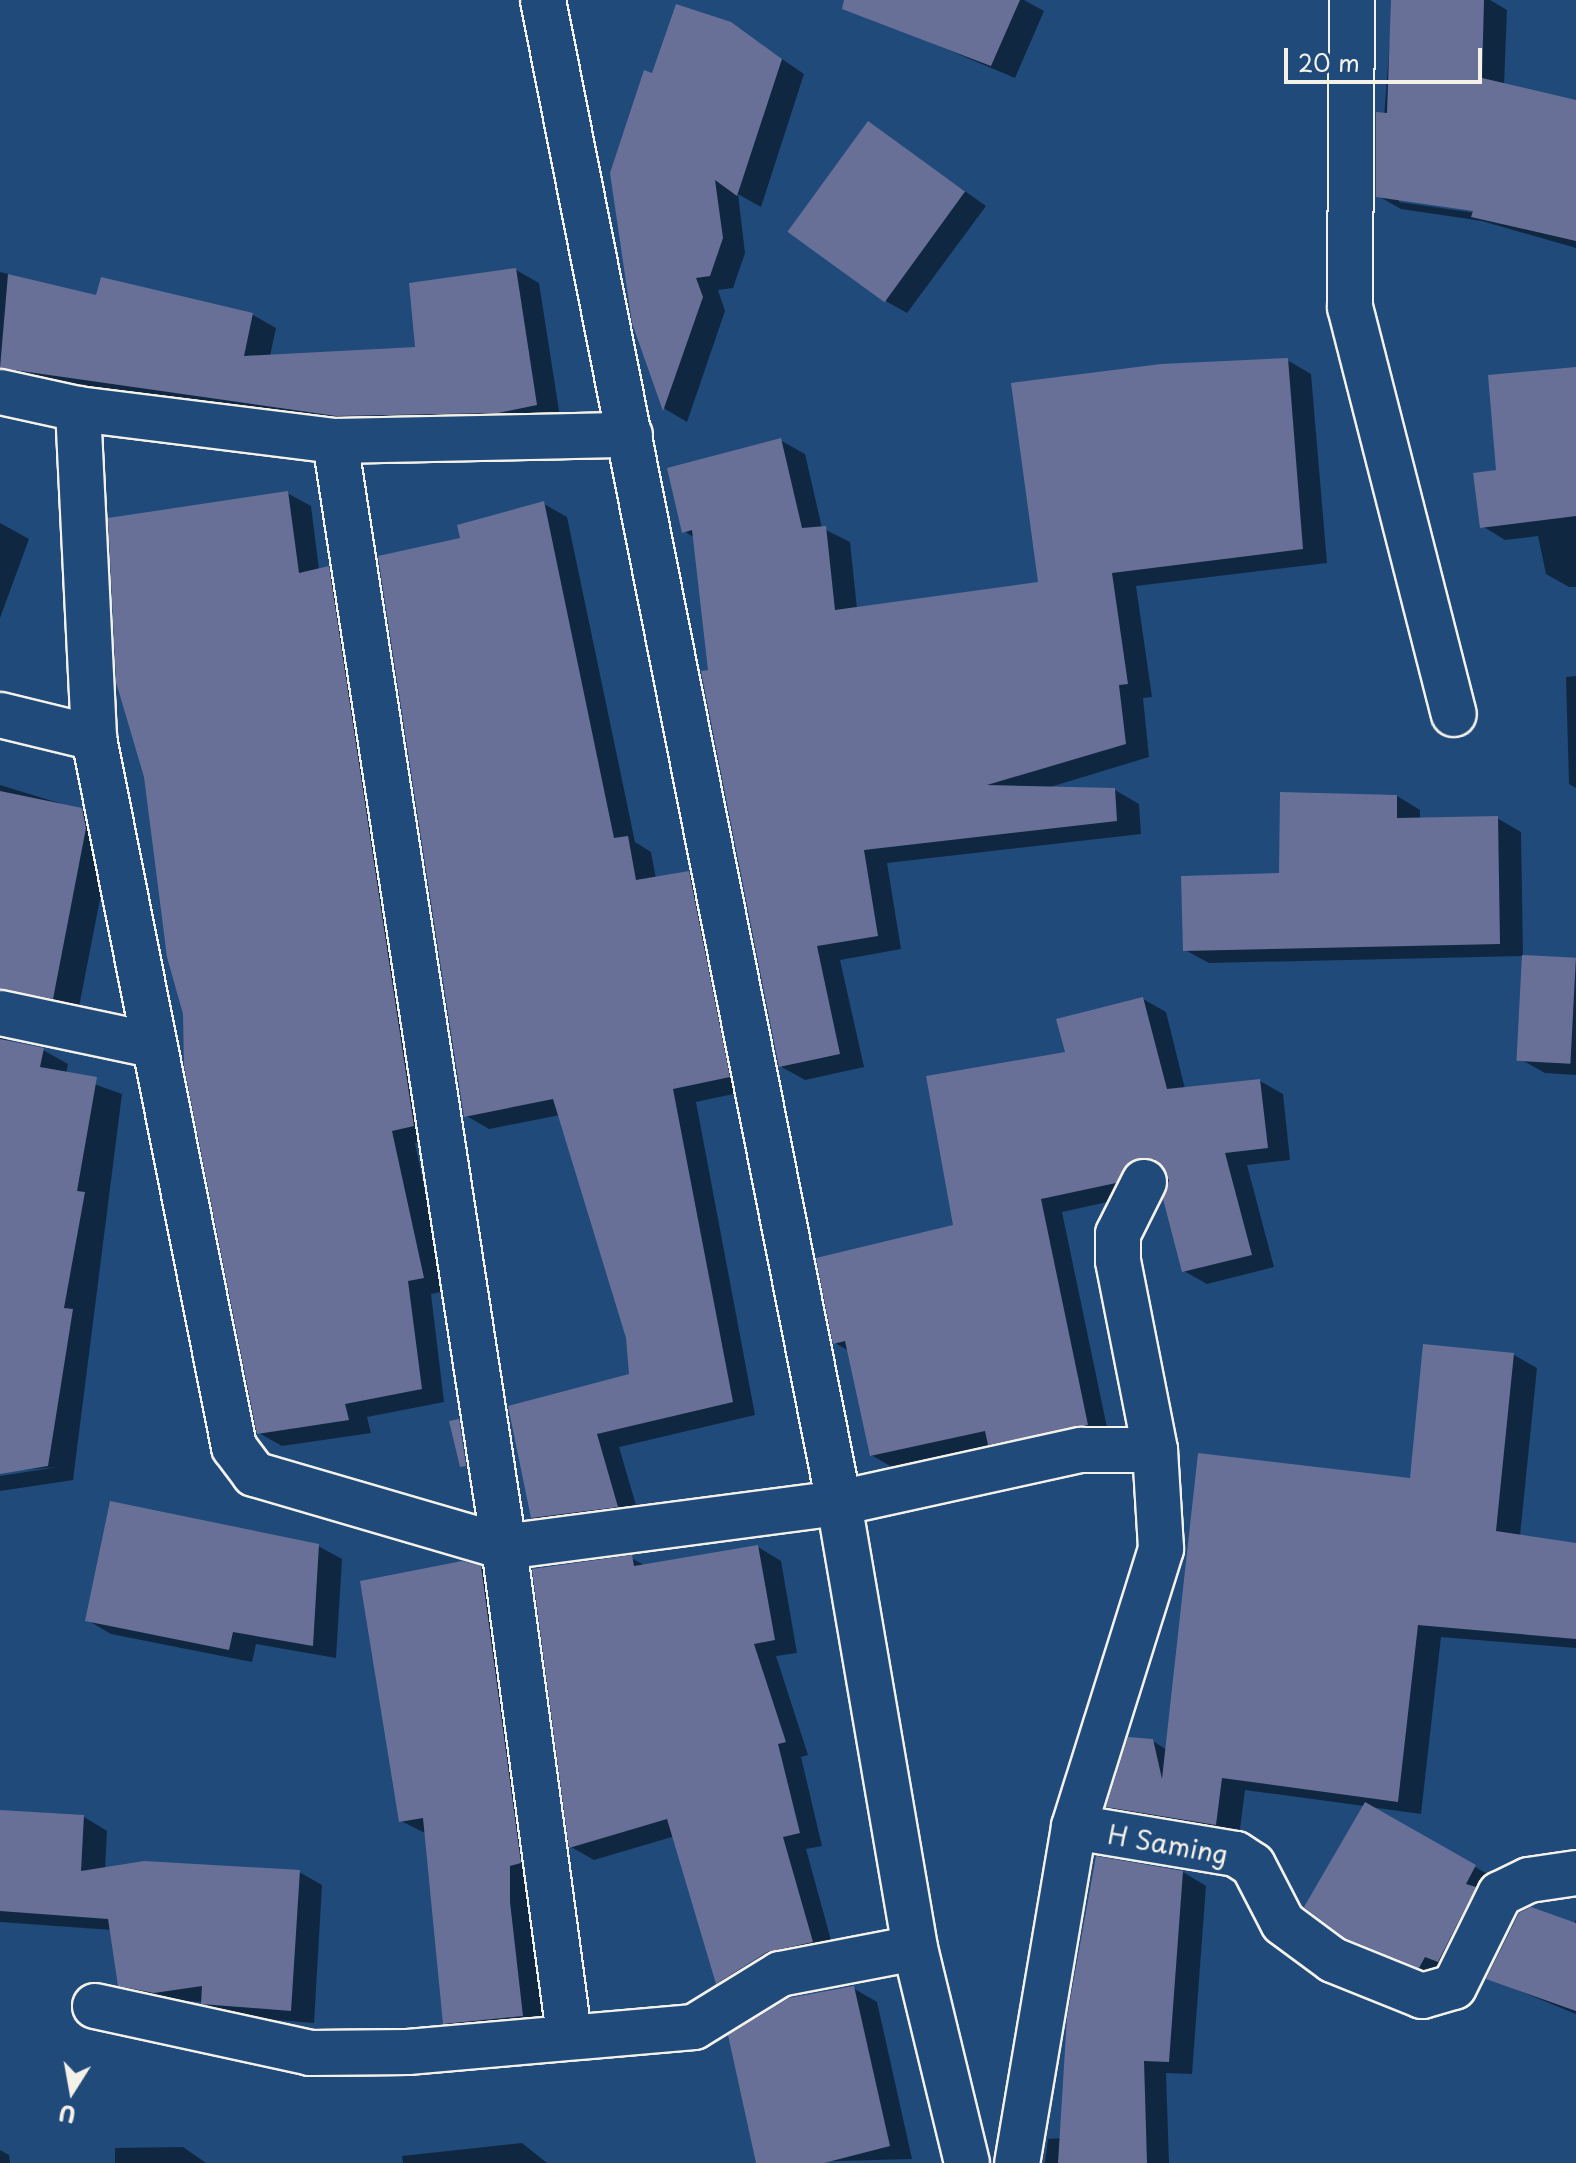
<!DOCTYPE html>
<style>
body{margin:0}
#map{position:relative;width:1576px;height:2163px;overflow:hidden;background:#1f4a7a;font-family:"Playpen Sans",sans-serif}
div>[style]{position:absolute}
.shadow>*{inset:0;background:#0007}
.building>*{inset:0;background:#687098;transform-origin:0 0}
.roads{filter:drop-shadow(2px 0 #f4f1e8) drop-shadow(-2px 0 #f4f1e8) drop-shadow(0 2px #f4f1e8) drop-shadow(0 -2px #f4f1e8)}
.minor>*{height:44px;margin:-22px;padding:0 22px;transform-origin:22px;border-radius:22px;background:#1f4a7a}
span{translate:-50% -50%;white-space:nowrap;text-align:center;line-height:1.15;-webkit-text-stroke:6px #1f4a7a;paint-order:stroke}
.street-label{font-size:26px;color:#f4f1e8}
.north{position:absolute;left:32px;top:2051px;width:80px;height:80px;-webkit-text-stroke:6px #1f4a7a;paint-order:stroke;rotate:191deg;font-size:22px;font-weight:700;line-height:32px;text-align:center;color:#f4f1e8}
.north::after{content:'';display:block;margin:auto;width:28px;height:36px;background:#f4f1e8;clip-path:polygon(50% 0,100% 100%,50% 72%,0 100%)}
.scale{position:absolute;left:1284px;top:48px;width:198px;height:36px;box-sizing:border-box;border:4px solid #f4f1e8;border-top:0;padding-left:10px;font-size:24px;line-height:28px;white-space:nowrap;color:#f4f1e8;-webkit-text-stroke:6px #1f4a7a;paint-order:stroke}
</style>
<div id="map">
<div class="shadow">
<i style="clip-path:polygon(862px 0,1024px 0,1044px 11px,1015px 78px,882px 22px)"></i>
<i style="clip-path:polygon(evenodd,1393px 0,1490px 0,1507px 10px,1504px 86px,1576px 102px,1576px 248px,1482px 221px,1401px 209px,1378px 196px,1393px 0,1399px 198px,1483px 210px,1483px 214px,1399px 202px,1399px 198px)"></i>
<i style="clip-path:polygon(731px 24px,804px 74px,761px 207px,738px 194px,745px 253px,733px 288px,718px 290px,725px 311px,687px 422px,665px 409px,634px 323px,654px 76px)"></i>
<i style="clip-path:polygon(868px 123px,986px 206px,907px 313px,884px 300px)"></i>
<i style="clip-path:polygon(516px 270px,539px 283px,560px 417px,361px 428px,0 377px,0 272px,98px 297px,102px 279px,253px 315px,276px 328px,270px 356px,417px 349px)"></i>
<i style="clip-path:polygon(1287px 360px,1311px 374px,1327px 563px,1136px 586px,1152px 697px,1143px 698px,1149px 757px,1047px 788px,1115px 790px,1139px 804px,1141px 834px,887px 863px,901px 949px,840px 960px,864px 1067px,805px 1080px,780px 1066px,711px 671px,695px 538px,684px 531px,780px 440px,805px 454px,822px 528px,850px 542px,857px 609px,1040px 583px)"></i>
<i style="clip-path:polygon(1576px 369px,1576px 587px,1569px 587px,1546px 574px,1538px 536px,1505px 540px,1482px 526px,1498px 472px)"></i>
<i style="clip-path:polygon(287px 493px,311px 506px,319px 570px,352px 582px,437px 1139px,415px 1143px,446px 1291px,431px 1294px,444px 1402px,367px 1417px,371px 1433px,282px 1446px,259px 1433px)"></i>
<i style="clip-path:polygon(544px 504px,567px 517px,635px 842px,651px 852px,656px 879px,689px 873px,712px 887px,752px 1090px,696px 1102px,755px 1415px,619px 1447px,640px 1519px,556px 1530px,532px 1517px,631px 1376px,628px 1337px,560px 1115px,489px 1129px,465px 1115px,462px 540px)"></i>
<i style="clip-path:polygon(0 523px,29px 539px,0 618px)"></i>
<i style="clip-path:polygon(1576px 676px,1576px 788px,1569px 784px,1566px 677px)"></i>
<i style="clip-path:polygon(0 785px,82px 810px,108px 825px,111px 843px,78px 1012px,0 1024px,6px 1040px,43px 1050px,68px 1064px,66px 1074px,122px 1094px,73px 1480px,0 1491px,0 1476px,58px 1467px,0 1472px)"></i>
<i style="clip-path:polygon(1397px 796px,1420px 810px,1420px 819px,1497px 818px,1521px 832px,1523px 956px,1209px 963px,1185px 950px)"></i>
<i style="clip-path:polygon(1576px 960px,1576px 1075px,1545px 1073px,1522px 1060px)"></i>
<i style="clip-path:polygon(1143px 999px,1166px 1012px,1185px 1089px,1260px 1081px,1283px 1094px,1290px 1160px,1247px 1165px,1274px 1267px,1207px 1284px,1184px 1271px,1166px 1172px,1154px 1173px,1139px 1195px,1062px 1212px,1109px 1437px,995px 1446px,894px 1468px,871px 1455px,849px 1351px,835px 1343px,955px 1227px,1067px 1053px)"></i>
<i style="clip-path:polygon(1425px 1346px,1514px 1355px,1537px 1368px,1520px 1536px,1576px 1545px,1576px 1648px,1441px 1637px,1421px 1814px,1370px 1807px,1498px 1880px,1443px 1979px,1346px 1936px,1364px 1806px,1245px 1790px,1239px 1837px,1132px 1819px,1109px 1806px,1153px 1741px,1167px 1750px,1411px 1480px)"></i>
<i style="clip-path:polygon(318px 1546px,342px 1559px,336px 1658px,256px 1644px,252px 1662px,111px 1634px,87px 1620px)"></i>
<i style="clip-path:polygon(758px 1547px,781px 1561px,797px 1653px,776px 1656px,808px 1755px,801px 1757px,822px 1846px,806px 1849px,835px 1955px,741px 1996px,718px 1983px,675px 1836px,594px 1860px,571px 1847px,631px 1558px,646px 1566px)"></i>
<i style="clip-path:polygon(481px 1568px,504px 1582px,545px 2028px,468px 2036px,445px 2023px,427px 1834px,401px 1821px)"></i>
<i style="clip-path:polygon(0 1812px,84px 1817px,107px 1831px,105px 1869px,299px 1872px,322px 1885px,314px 2023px,226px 2016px,202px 2002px,144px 1998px,120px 1984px,112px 1930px,0 1922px)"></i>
<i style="clip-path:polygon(1183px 1872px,1206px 1886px,1192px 2074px,1166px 2073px,1169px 2163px,1045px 2163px,1048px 2139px,1062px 2138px)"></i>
<i style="clip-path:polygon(1576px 1920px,1576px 2014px,1488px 1978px,1574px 1924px)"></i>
<i style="clip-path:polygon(853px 1988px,877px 2002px,912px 2159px,759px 2163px)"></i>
<i style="clip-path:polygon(522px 2143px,547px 2163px,403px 2163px,402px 2156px)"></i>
<i style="clip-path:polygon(183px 2147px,206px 2163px,115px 2163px,115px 2148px)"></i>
<i style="clip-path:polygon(0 2150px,9px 2155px,10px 2163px,0 2163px)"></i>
</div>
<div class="building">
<i style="clip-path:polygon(844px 0,1020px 0,991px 66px,842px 9px)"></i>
<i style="clip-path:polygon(1391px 0,1484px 0,1482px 78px,1576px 100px,1576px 241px,1471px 217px,1473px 211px,1376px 197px,1376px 112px,1387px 113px)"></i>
<i style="clip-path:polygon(676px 4px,731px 22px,782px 59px,737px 196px,715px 180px,723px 238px,710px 276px,696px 278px,703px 297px,663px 411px,632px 323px,610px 173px,644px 70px,652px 73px)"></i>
<i style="left:868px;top:121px;width:120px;height:137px;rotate:36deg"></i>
<i style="clip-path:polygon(516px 268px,537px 405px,498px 413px,336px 416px,0 368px,8px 274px,96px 295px,101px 277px,253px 313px,244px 356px,415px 347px,409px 283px)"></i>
<i style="clip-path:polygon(1288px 358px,1303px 549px,1112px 573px,1128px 684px,1119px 685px,1126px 744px,987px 785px,1115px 788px,1117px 821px,864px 850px,878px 936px,817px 946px,840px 1054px,779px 1067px,701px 671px,708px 670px,692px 530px,682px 533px,667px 468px,781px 438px,802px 528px,826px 526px,835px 610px,1038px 582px,1011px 383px,1161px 364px)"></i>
<i style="clip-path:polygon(1576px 367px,1576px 516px,1480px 528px,1473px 473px,1496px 470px,1488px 375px)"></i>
<i style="clip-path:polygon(288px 491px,299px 573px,329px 566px,414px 1126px,392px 1131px,424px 1278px,408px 1281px,422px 1389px,345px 1404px,349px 1420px,257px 1434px,184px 1066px,183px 1014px,167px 957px,144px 777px,116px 682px,108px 518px)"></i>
<i style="clip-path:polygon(544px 501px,614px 838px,628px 836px,636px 880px,689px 871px,730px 1077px,673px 1089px,733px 1402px,597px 1434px,618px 1507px,531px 1518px,508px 1406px,629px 1374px,626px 1338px,553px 1099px,464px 1117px,378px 556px,460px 538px,457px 525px)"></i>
<i style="clip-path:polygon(0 791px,82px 808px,86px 828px,53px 999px,0 989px)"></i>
<i style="clip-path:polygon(1280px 792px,1397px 795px,1397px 818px,1498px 816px,1500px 944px,1183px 951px,1181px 876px,1279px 873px)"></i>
<i style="left:1522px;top:955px;width:54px;height:106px;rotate:3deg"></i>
<i style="clip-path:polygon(1143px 997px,1167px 1089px,1260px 1079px,1268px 1148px,1225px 1153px,1252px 1255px,1182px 1272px,1163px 1199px,1169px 1180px,1154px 1159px,1131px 1161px,1116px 1183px,1041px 1199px,1088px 1425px,988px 1445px,985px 1431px,870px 1456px,845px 1341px,833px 1344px,816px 1258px,953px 1225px,926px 1076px,1065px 1052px,1056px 1019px)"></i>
<i style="clip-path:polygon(0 1039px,44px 1048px,40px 1067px,97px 1077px,77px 1191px,85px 1192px,64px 1308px,73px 1309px,48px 1466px,0 1474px)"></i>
<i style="clip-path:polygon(1423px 1344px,1514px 1353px,1496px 1531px,1576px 1543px,1576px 1639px,1418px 1625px,1398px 1802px,1222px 1778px,1216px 1825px,1106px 1807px,1128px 1737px,1153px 1739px,1162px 1779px,1198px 1453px,1410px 1478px)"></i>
<i style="clip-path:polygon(459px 1419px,466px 1466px,460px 1467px,449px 1421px)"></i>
<i style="clip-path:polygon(110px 1501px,319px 1544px,313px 1646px,233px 1632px,229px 1650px,85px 1621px)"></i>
<i style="clip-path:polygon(758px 1545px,775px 1640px,754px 1644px,786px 1742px,778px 1744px,800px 1833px,783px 1837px,813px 1942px,767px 1952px,716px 1984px,667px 1819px,569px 1848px,532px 1569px,632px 1555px,634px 1566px)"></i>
<i style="clip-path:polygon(462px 1561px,481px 1566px,521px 1863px,510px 1866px,510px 1902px,523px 2016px,443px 2024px,423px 1818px,399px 1822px,360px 1581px)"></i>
<i style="clip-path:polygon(1365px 1802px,1476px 1865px,1466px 1884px,1476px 1887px,1438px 1962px,1425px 1957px,1419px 1968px,1345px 1938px,1304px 1907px)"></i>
<i style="clip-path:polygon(0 1810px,84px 1815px,81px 1871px,144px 1861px,300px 1870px,291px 2011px,201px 2004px,202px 1986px,154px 1993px,118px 1986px,108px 1919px,0 1911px)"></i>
<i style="clip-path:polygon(1096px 1856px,1183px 1871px,1169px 2062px,1144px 2061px,1147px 2163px,1058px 2163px,1067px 2017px)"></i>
<i style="clip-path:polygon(1531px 1907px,1576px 1923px,1576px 2011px,1486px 1979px,1519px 1913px)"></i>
<i style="clip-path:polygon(854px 1986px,890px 2146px,824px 2163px,756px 2163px,728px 2035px,789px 1998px)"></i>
</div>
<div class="roads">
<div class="minor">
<i style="left:543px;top:0;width:1532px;rotate:78.86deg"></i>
<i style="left:839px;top:1503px;width:451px;rotate:80.3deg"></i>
<i style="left:915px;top:1948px;width:221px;rotate:76.4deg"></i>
<i style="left:1352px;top:0;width:307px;rotate:90.4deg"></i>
<i style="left:1350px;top:307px;width:420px;rotate:75.7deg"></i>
<i style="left:0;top:392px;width:80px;rotate:12.3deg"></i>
<i style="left:78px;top:409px;width:329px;rotate:87.2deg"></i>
<i style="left:94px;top:738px;width:723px;rotate:78.83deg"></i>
<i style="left:234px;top:1447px;width:34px;rotate:53deg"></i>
<i style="left:254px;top:1474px;width:260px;rotate:16.3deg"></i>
<i style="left:504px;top:1547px;width:338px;rotate:-7.5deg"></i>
<i style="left:839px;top:1503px;width:248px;rotate:-12.4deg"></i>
<i style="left:1081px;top:1450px;width:74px"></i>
<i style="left:1155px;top:1450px;width:99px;rotate:86.5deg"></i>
<i style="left:1161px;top:1549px;width:291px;rotate:107.4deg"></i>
<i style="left:1074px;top:1827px;width:341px;rotate:99.6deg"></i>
<i style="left:78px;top:409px;width:259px;rotate:7.1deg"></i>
<i style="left:335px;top:441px;width:295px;rotate:-1.2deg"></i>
<i style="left:335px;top:441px;width:1119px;rotate:81.31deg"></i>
<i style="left:504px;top:1547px;width:491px;rotate:82.4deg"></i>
<i style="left:0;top:715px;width:97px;rotate:13.7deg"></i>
<i style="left:0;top:1013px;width:155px;rotate:11.9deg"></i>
<i style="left:1144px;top:1182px;width:58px;rotate:116.6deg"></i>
<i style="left:1118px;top:1234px;width:27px;rotate:90deg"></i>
<i style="left:1118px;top:1261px;width:193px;rotate:78.9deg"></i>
<i style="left:1074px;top:1827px;width:164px;rotate:9.5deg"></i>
<i style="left:1236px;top:1854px;width:20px;rotate:33deg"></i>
<i style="left:1253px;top:1865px;width:65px;rotate:62.7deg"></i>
<i style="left:1283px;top:1923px;width:62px;rotate:36.5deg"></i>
<i style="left:1333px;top:1960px;width:96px;rotate:22deg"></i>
<i style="left:1422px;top:1996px;width:33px;rotate:-16deg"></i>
<i style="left:1454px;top:1987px;width:104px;rotate:-63.7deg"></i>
<i style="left:1500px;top:1894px;width:32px;rotate:-26deg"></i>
<i style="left:1529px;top:1880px;width:48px;rotate:-8.5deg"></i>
<i style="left:95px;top:2006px;width:220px;rotate:12.3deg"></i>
<i style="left:310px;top:2053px;width:98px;rotate:-0.6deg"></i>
<i style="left:408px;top:2052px;width:287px;rotate:-5deg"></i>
<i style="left:694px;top:2027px;width:101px;rotate:-31.6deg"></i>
<i style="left:780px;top:1974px;width:137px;rotate:-10.9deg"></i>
</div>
</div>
<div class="street-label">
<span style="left:1168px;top:1844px;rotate:10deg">H Saming</span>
</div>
<div class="north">U</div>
<div class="scale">20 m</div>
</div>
